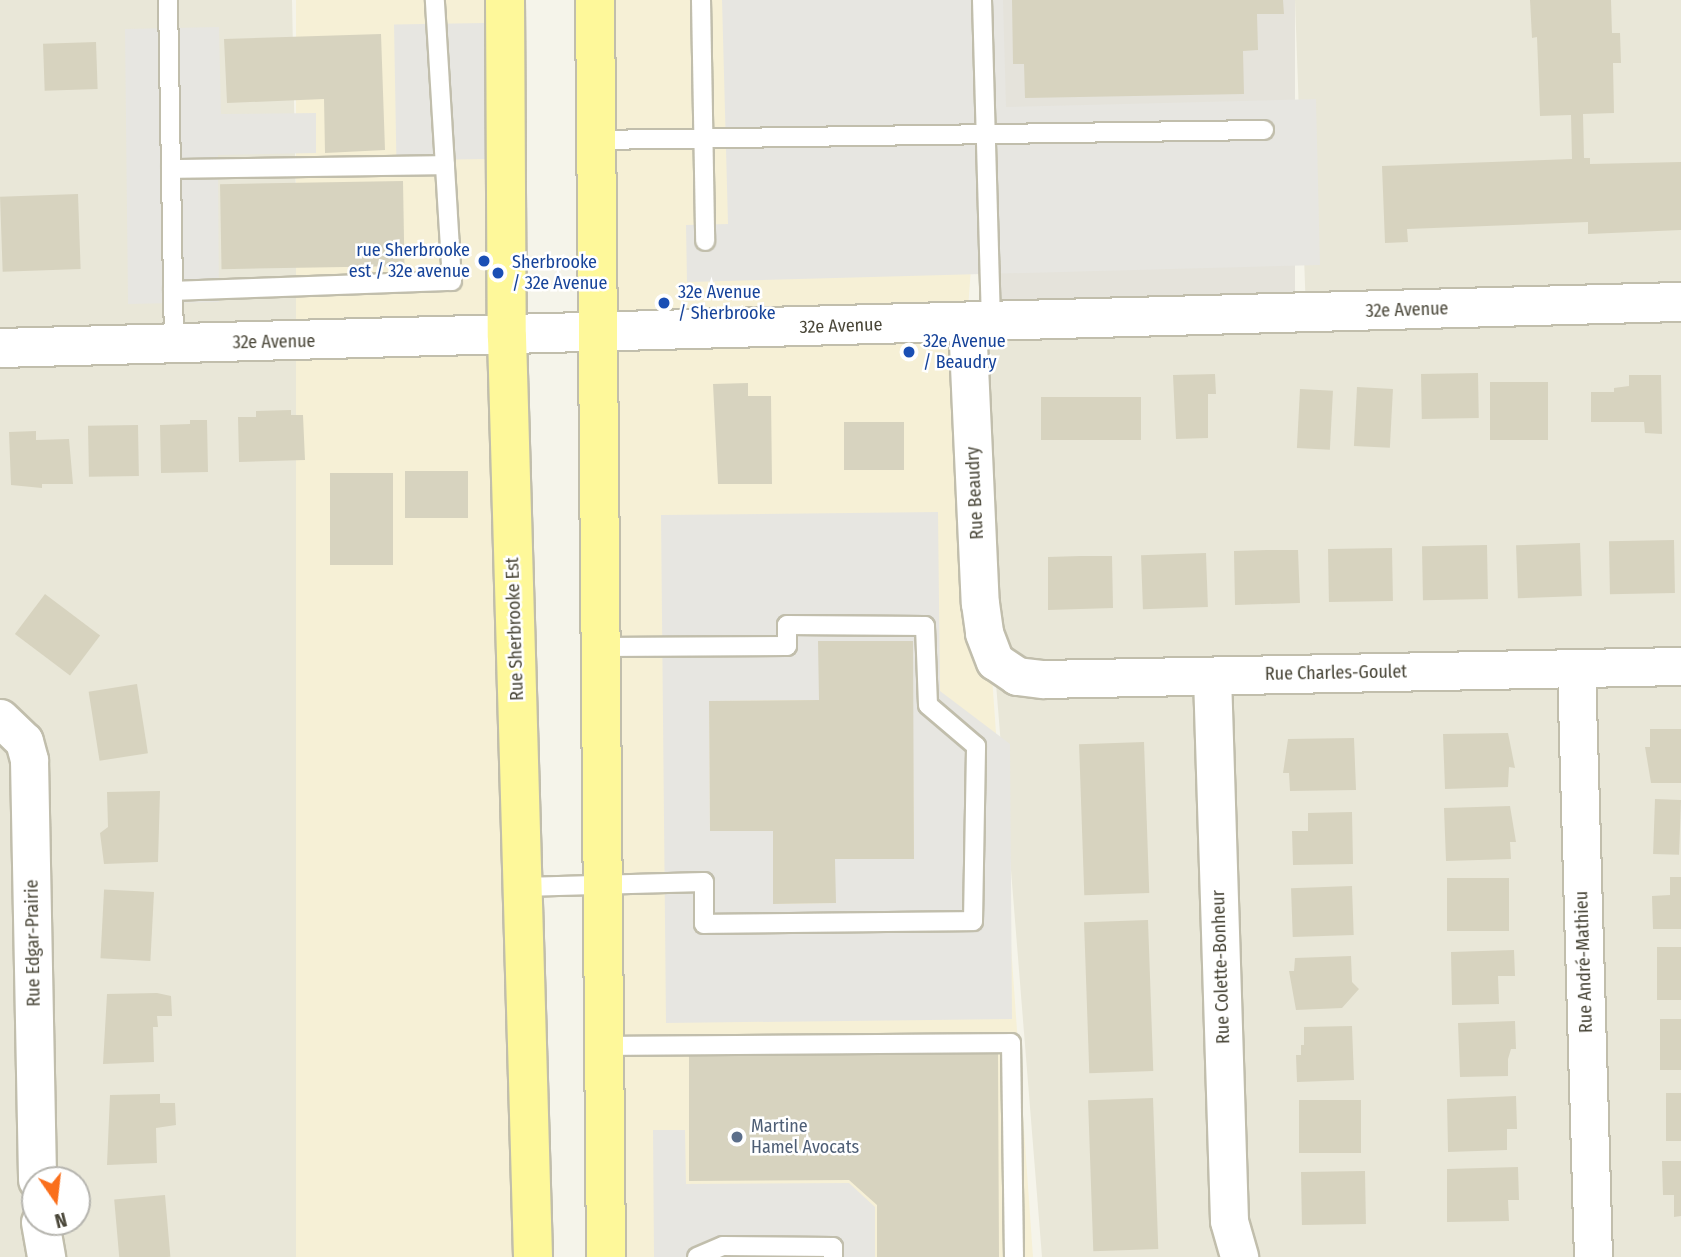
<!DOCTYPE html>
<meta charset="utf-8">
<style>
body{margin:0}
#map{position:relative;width:1681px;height:1257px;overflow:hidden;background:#f5f4ea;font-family:"Fira Sans Condensed",sans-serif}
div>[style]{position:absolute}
.residential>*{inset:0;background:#e9e7d8}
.commercial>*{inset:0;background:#f6f0d6;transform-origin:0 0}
.industrial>*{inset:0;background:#e5e3db;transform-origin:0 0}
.parking>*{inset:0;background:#e7e6e1;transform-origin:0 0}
.building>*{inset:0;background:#d7d3bf;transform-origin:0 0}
.roads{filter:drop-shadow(2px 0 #c1beac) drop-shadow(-2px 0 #c1beac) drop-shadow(0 2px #c1beac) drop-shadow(0 -2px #c1beac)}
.service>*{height:18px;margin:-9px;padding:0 9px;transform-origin:9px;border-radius:9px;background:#fff}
.minor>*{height:37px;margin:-18.5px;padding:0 18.5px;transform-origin:18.5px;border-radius:18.5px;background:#fff}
.tertiary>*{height:38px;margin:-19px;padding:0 19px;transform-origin:19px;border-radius:19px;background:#fff}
.primary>*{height:38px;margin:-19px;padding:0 19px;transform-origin:19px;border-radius:19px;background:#fef89a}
.dots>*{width:19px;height:19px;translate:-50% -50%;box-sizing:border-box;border:4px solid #fff;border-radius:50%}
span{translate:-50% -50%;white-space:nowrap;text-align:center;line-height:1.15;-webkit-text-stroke:5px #fff;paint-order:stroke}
.transit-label{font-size:18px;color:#164399}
.right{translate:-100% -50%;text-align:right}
.left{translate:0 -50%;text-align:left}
.street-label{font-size:18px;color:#494638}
.service-label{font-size:18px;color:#4e5e75}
.north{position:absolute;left:21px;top:1166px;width:70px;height:70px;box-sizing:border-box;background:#fff;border:2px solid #b6b5af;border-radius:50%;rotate:166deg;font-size:19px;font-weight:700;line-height:28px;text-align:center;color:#494638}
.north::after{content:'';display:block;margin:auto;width:24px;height:32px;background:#fa6f1c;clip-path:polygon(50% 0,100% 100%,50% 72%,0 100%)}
</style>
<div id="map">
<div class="residential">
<i style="clip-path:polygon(evenodd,0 0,292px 0,317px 1257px,0 1257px,0 0,35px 1180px,77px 1180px,77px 1222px,35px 1222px,35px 1180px)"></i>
<i style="clip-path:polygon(1295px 0,1681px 0,1681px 1257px,1042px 1257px,967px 322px,1306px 313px)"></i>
</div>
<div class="commercial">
<i style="left:296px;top:0;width:224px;height:1257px"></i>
<i style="clip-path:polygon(596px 0,991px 0,967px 322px,1033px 1257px,605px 1257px)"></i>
</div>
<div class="industrial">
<i style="left:991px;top:0;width:304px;height:323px"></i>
</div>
<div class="parking">
<i style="clip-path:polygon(722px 0,1003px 0,1006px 107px,1316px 99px,1320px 265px,687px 282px,686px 225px,728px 224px)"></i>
<i style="left:484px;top:23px;width:136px;height:90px;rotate:89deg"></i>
<i style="clip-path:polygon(219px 27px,221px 114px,316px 113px,316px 153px,218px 155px,219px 302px,128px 304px,125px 29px)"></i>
<i style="clip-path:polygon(evenodd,938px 512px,940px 691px,1010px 744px,1012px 1019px,666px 1023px,661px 515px,938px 512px,912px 641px,914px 859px,835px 859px,835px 903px,773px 904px,773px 831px,710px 831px,709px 701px,819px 700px,912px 641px)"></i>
<i style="clip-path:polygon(653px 1130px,685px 1130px,686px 1184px,849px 1183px,875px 1207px,875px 1257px,654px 1257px)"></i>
</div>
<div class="building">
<i style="clip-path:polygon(1012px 0,1283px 0,1284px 14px,1257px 14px,1258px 50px,1243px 51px,1244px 94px,1025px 98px,1024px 64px,1013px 64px)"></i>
<i style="clip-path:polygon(1530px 0,1611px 0,1612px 33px,1620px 33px,1621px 63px,1613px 63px,1614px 113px,1583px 114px,1584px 158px,1590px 158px,1590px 164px,1681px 162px,1681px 230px,1588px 234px,1588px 222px,1407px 229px,1408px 242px,1385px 243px,1382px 166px,1572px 159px,1571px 115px,1540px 116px,1537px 37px,1532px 38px)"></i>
<i style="clip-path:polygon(381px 34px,385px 150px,325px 153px,324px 99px,227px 103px,224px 39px)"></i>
<i style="left:96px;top:42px;width:47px;height:53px;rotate:88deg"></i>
<i style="left:403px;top:181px;width:85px;height:183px;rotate:89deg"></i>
<i style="left:78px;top:194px;width:75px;height:78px;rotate:88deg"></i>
<i style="left:1478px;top:373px;width:45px;height:57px;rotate:89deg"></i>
<i style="clip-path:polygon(1215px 374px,1216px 394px,1208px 394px,1208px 438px,1176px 439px,1173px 375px)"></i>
<i style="clip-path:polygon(1629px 375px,1661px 375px,1662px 434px,1645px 433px,1644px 422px,1591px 422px,1591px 392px,1614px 392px,1614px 388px,1629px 386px)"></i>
<i style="left:1490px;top:382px;width:58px;height:58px"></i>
<i style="clip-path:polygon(748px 383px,748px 396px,771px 396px,772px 484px,718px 484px,713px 384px)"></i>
<i style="left:1357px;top:387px;width:36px;height:59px;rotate:3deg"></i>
<i style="left:1300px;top:389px;width:33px;height:59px;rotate:3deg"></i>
<i style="left:1141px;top:397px;width:43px;height:100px;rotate:90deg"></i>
<i style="clip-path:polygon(291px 410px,291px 415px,303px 415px,305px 460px,239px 462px,238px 417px,256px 417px,256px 411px)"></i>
<i style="clip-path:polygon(190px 420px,207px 420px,208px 472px,161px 473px,160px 425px,190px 424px)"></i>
<i style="left:844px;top:422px;width:60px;height:48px"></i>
<i style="left:138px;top:425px;width:51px;height:50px;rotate:89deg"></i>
<i style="clip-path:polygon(36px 431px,36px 440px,69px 439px,73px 484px,42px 484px,42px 488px,11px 485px,9px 432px)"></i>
<i style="left:405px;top:471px;width:63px;height:47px"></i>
<i style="left:330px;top:473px;width:63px;height:92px"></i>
<i style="left:1674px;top:540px;width:53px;height:65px;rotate:89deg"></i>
<i style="left:1580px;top:543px;width:53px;height:64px;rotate:88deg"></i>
<i style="left:1487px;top:545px;width:54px;height:65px;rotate:89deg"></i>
<i style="left:1392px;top:548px;width:53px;height:64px;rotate:89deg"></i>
<i style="clip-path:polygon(1267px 550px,1298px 550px,1300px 603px,1235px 605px,1234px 551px)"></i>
<i style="left:1206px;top:553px;width:54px;height:65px;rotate:88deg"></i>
<i style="clip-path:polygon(1080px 556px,1112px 556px,1113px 608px,1048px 610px,1048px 557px)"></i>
<i style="left:45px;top:594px;width:69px;height:50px;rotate:37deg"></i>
<i style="clip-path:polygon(818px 641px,913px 641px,914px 859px,835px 859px,836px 903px,773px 904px,773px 831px,710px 831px,709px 701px,819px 700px)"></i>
<i style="left:137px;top:684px;width:70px;height:49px;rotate:81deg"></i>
<i style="clip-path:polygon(1650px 729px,1681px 729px,1681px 783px,1651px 783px,1645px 747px,1650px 747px)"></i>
<i style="clip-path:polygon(1508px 733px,1515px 768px,1509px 767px,1508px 787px,1445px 789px,1443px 734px)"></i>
<i style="clip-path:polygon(1354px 738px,1356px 790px,1290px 791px,1289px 773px,1283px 773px,1288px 739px)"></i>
<i style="left:1144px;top:742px;width:151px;height:65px;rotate:88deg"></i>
<i style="clip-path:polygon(160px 791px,158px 862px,104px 864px,100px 833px,108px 827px,107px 792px)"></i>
<i style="left:1655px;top:799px;width:26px;height:55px;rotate:2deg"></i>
<i style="clip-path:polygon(1510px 806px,1516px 842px,1510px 842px,1511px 859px,1446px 861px,1444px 808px)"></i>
<i style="clip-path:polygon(1352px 812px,1353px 864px,1293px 865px,1292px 831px,1308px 831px,1308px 813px)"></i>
<i style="clip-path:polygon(1670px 877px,1681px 877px,1681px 929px,1653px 929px,1652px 896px,1670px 895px)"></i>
<i style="left:1509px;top:878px;width:53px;height:62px;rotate:90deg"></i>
<i style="left:1352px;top:886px;width:49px;height:61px;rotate:88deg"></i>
<i style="left:154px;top:892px;width:69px;height:50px;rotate:93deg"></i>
<i style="left:1148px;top:920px;width:151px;height:64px;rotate:88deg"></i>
<i style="left:1657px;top:947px;width:24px;height:53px"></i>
<i style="clip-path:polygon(1514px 950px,1515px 976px,1498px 976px,1499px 1004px,1452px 1005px,1451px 952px)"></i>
<i style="clip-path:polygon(1351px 956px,1352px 982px,1359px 989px,1342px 1008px,1296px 1010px,1289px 971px,1294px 971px,1295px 958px)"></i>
<i style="clip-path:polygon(157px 993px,171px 996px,172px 1016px,157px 1016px,158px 1027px,153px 1027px,154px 1062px,103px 1064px,107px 994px)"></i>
<i style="left:1660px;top:1019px;width:21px;height:51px"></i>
<i style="clip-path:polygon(1515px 1021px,1516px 1049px,1511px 1049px,1508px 1059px,1508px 1076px,1460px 1077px,1458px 1023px)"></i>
<i style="clip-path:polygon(1352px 1026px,1354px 1080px,1297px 1082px,1296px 1055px,1301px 1055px,1301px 1045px,1304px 1045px,1304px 1027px)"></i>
<i style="clip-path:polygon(998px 1054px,999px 1257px,877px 1257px,877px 1205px,849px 1180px,689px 1181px,689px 1056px)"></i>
<i style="left:1681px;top:1093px;width:48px;height:15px;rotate:90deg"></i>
<i style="clip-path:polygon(160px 1094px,160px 1103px,175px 1103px,176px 1125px,156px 1128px,157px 1163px,107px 1165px,110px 1095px)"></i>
<i style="clip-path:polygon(1516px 1096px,1517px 1129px,1507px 1129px,1507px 1150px,1448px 1152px,1447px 1099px)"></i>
<i style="left:1153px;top:1098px;width:151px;height:65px;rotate:88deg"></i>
<i style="left:1299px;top:1100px;width:62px;height:53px"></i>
<i style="clip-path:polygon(1662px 1161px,1681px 1161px,1681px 1216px,1674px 1217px,1674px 1195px,1663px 1195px)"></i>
<i style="clip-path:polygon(1518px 1167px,1519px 1200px,1508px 1200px,1509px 1221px,1447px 1222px,1447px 1169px)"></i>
<i style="left:1365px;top:1171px;width:53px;height:64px;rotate:89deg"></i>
<i style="left:165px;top:1195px;width:62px;height:51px;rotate:85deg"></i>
</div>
<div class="roads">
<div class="service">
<i style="left:168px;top:0;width:343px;rotate:89deg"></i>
<i style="left:701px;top:0;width:241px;rotate:89deg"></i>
<i style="left:982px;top:0;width:323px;rotate:88.4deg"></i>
<i style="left:596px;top:140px;width:668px;rotate:-0.86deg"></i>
<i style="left:171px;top:169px;width:274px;rotate:-0.8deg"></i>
<i style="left:173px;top:291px;width:279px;rotate:-2.1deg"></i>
<i style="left:452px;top:281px;width:282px;rotate:-93.5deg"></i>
<i style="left:522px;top:887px;width:182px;rotate:-1.6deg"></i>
<i style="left:704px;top:882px;width:42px;rotate:90deg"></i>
<i style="left:704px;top:924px;width:269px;rotate:-0.6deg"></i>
<i style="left:973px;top:921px;width:175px;rotate:-89deg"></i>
<i style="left:976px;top:746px;width:63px;rotate:-139.5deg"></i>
<i style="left:928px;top:705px;width:79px;rotate:-92.2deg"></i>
<i style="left:925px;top:626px;width:138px;rotate:-179.6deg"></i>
<i style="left:787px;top:625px;width:21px;rotate:90deg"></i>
<i style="left:787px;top:646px;width:186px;rotate:179.7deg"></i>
<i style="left:604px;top:1046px;width:407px;rotate:-0.4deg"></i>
<i style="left:1011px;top:1043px;width:214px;rotate:89.2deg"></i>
<i style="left:697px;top:1257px;width:28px;rotate:-23deg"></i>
<i style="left:723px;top:1246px;width:110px;rotate:0.5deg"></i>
<i style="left:833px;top:1247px;width:10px;rotate:90deg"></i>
</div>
<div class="minor">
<i style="left:967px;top:322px;width:281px;rotate:87.4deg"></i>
<i style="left:980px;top:603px;width:30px;rotate:82deg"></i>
<i style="left:984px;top:633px;width:30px;rotate:69deg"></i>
<i style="left:995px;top:661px;width:27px;rotate:34deg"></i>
<i style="left:1017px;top:676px;width:26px;rotate:7deg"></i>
<i style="left:1043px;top:679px;width:638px;rotate:-1.17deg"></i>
<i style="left:1576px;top:668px;width:589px;rotate:88.35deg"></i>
<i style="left:1212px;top:676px;width:545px;rotate:88.21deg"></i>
<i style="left:1229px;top:1221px;width:37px;rotate:74deg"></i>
<i style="left:0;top:718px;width:33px;rotate:44deg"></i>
<i style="left:24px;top:741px;width:20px;rotate:75deg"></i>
<i style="left:29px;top:760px;width:420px;rotate:88.9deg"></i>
<i style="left:40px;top:1222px;width:36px;rotate:80deg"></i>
</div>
<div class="tertiary">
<i style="left:0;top:348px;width:1682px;rotate:-1.57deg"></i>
</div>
<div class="primary">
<i style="left:505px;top:0;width:337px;rotate:89.7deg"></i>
<i style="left:507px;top:337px;width:920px;rotate:88.38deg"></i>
<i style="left:595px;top:0;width:1257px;rotate:89.5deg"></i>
</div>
</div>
<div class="dots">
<i style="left:484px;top:261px;background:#1a4fb4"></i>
<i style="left:498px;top:273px;background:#1a4fb4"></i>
<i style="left:664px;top:303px;background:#1a4fb4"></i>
<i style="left:909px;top:352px;background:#1a4fb4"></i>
<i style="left:737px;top:1137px;background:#5c6f8a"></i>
</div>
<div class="transit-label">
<span class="right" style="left:470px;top:261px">rue Sherbrooke<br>est / 32e avenue</span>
<span class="left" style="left:512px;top:273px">Sherbrooke<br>/ 32e Avenue</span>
<span class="left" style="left:678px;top:303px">32e Avenue<br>/ Sherbrooke</span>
<span class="left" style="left:923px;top:352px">32e Avenue<br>/ Beaudry</span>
</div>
<div class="street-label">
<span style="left:1407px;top:310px;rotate:-2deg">32e Avenue</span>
<span style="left:841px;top:326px;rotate:-2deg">32e Avenue</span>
<span style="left:274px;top:342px;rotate:-1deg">32e Avenue</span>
<span style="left:975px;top:493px;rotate:-93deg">Rue Beaudry</span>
<span style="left:515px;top:629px;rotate:-92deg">Rue Sherbrooke Est</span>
<span style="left:1336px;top:673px;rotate:-1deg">Rue Charles-Goulet</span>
<span style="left:33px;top:943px;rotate:-91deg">Rue Edgar-Prairie</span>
<span style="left:1584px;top:962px;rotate:-92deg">Rue André-Mathieu</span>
<span style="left:1221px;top:967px;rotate:-92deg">Rue Colette-Bonheur</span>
</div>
<div class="service-label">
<span class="left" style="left:751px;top:1137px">Martine<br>Hamel Avocats</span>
</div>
<div class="north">N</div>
</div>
